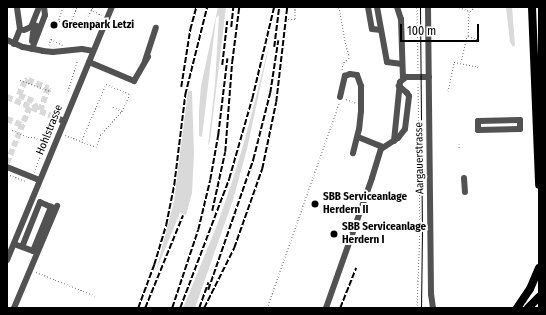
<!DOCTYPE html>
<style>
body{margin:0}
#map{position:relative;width:546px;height:315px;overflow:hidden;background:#fff;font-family:"Fira Sans Condensed",sans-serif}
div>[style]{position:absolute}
.green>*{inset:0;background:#d9d9d9}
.minor-tunnel>*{height:6px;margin-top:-3px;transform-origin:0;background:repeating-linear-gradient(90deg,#d9d9d9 0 6px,transparent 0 9px)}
.path>*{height:1px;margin-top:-0.5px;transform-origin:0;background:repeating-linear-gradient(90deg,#747474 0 1px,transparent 0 3px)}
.minor>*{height:6px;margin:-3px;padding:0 3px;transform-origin:3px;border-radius:3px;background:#525252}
.major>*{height:8px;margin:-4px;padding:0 4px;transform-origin:4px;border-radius:4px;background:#000}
.tram>*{height:1px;margin:-0.5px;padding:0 0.5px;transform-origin:0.5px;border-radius:0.5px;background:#000}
.rail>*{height:1.5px;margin-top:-0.75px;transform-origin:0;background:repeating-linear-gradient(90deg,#000 0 6px,transparent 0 8px)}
.dots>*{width:11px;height:11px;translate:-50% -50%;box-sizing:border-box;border:2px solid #fff;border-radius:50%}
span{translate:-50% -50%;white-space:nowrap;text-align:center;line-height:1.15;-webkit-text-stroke:4px #fff;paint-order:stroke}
.poi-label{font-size:11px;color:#000;font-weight:700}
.left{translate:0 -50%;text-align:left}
.street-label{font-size:11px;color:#000}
.frame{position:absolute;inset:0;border:8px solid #000;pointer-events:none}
.scale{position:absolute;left:400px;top:24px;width:79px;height:18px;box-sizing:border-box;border:2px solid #000;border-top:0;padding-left:5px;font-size:12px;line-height:14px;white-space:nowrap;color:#000;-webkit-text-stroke:3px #fff;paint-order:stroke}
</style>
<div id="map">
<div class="green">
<i style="clip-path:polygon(218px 7px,226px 7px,210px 141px,208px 146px,215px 84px,219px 15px,216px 18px,202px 137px,199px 136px,199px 110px,201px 86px)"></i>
<i style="clip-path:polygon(506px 7px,512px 7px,515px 45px,513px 47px,510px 42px)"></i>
<i style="clip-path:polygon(270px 42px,247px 149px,233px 200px,195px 308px,183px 308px,217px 225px,232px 182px,245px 139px)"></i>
<i style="clip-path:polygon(188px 91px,192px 91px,194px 154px,192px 193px,186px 215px,180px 213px,156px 271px,174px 201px)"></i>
</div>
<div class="minor-tunnel">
<i style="left:7px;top:97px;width:51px;rotate:23.1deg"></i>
<i style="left:37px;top:109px;width:9px;rotate:-117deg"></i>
<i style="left:33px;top:101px;width:15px;rotate:-157deg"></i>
<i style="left:19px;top:95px;width:15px;rotate:-67deg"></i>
<i style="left:25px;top:81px;width:3px;rotate:-18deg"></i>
<i style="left:28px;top:80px;width:22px;rotate:22deg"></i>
<i style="left:48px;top:88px;width:24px;rotate:109deg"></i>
<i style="left:7px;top:119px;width:16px;rotate:22deg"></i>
<i style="left:7px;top:163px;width:61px;rotate:-68deg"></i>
</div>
<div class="path">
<i style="left:339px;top:7px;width:39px;rotate:80deg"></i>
<i style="left:346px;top:45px;width:10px;rotate:73deg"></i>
<i style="left:349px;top:55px;width:3px;rotate:90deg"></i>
<i style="left:349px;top:58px;width:8px;rotate:140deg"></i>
<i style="left:343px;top:63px;width:7px;rotate:98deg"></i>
<i style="left:417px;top:7px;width:63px;rotate:89.1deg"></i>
<i style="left:459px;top:7px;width:11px;rotate:22deg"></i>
<i style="left:469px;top:11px;width:25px;rotate:92deg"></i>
<i style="left:468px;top:36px;width:12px;rotate:20deg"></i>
<i style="left:91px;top:9px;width:12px;rotate:31deg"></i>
<i style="left:470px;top:11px;width:6px;rotate:-39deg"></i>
<i style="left:88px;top:16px;width:10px;rotate:-61deg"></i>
<i style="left:288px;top:19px;width:7px"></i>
<i style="left:295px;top:19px;width:12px;rotate:-90deg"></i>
<i style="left:59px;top:21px;width:12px;rotate:20deg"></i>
<i style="left:70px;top:25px;width:19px;rotate:-69deg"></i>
<i style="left:58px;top:22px;width:16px;rotate:-72deg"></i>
<i style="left:51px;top:39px;width:13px;rotate:27deg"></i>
<i style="left:49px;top:45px;width:9px;rotate:-72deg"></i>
<i style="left:461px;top:62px;width:26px;rotate:-77deg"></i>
<i style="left:20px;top:80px;width:32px;rotate:20deg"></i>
<i style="left:50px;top:91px;width:3px;rotate:-72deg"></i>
<i style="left:68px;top:91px;width:31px;rotate:-73deg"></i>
<i style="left:448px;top:91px;width:30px;rotate:-78deg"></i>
<i style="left:454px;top:62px;width:26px;rotate:11deg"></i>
<i style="left:346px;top:99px;width:11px;rotate:22deg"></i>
<i style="left:59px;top:105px;width:3px;rotate:18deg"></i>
<i style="left:12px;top:130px;width:17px;rotate:24deg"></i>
<i style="left:28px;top:137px;width:5px"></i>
<i style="left:102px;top:133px;width:30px;rotate:-48deg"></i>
<i style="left:122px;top:111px;width:10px;rotate:-156deg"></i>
<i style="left:113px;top:107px;width:2px;rotate:-90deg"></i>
<i style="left:65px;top:135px;width:33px;rotate:21deg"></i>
<i style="left:96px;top:147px;width:14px;rotate:-69deg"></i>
<i style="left:101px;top:134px;width:1px;rotate:-135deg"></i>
<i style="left:34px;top:137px;width:13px;rotate:27deg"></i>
<i style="left:81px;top:142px;width:63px;rotate:-66.7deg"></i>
<i style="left:106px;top:84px;width:26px;rotate:23deg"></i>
<i style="left:130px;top:94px;width:19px;rotate:115deg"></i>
<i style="left:459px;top:144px;width:5px;rotate:90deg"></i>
<i style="left:34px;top:172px;width:53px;rotate:-67.8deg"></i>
<i style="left:7px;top:174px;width:19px;rotate:21deg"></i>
<i style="left:36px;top:272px;width:65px;rotate:21.8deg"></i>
<i style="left:267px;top:308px;width:217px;rotate:-70.6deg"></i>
<i style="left:417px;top:308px;width:80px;rotate:-87.9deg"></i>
<i style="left:420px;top:228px;width:144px;rotate:-90.8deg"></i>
</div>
<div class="minor">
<i style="left:368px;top:7px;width:22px;rotate:80deg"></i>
<i style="left:372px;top:29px;width:9px;rotate:6deg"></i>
<i style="left:377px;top:7px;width:56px;rotate:79.7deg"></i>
<i style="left:387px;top:62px;width:15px;rotate:8deg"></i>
<i style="left:397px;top:7px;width:13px;rotate:72deg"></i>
<i style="left:401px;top:19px;width:60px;rotate:88.1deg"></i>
<i style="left:428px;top:7px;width:287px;rotate:89.4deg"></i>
<i style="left:431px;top:294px;width:14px;rotate:82deg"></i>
<i style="left:24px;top:30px;width:8px;rotate:-23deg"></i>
<i style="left:31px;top:27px;width:22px;rotate:-68deg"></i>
<i style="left:7px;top:40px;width:17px;rotate:24deg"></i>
<i style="left:23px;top:47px;width:20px;rotate:11deg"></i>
<i style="left:43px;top:51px;width:10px;rotate:6deg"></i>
<i style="left:53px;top:52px;width:29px;rotate:-6deg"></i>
<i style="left:82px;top:49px;width:11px;rotate:10deg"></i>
<i style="left:32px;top:41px;width:8px;rotate:-83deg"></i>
<i style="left:33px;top:33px;width:8px;rotate:-67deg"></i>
<i style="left:14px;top:44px;width:16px;rotate:-68deg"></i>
<i style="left:20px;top:29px;width:22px;rotate:-98deg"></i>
<i style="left:32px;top:49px;width:36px;rotate:-69deg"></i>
<i style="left:45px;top:15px;width:8px;rotate:-97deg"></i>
<i style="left:145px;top:61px;width:35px;rotate:-72deg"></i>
<i style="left:89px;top:62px;width:49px;rotate:22.9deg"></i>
<i style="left:134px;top:81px;width:28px;rotate:-60deg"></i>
<i style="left:340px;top:97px;width:22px;rotate:-77deg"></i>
<i style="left:345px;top:76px;width:5px;rotate:-22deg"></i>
<i style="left:350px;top:74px;width:7px;rotate:8deg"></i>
<i style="left:357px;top:75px;width:12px;rotate:70deg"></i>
<i style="left:361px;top:86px;width:25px;rotate:90deg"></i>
<i style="left:361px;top:111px;width:18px;rotate:96deg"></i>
<i style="left:359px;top:129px;width:25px;rotate:104deg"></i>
<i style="left:54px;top:117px;width:11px;rotate:22deg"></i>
<i style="left:520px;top:120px;width:9px;rotate:90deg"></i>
<i style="left:520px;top:129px;width:42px;rotate:178.6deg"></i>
<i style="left:478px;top:130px;width:9px;rotate:-90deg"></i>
<i style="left:478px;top:121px;width:42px;rotate:-1.4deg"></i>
<i style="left:358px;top:137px;width:27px;rotate:22deg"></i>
<i style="left:394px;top:141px;width:59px;rotate:-84.2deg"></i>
<i style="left:400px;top:82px;width:8px;rotate:-40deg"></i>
<i style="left:406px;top:77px;width:23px"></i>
<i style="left:7px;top:167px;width:35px;rotate:22deg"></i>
<i style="left:464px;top:178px;width:14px;rotate:86deg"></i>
<i style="left:14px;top:244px;width:20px;rotate:20deg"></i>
<i style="left:33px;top:251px;width:48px;rotate:-67.8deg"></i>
<i style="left:51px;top:207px;width:12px;rotate:-156deg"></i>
<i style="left:40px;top:202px;width:48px;rotate:111.8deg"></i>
<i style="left:7px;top:260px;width:274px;rotate:-67.5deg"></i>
<i style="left:14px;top:308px;width:111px;rotate:-67.1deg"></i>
<i style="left:326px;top:308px;width:138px;rotate:-70.5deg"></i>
<i style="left:372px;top:178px;width:30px;rotate:-73deg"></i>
<i style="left:381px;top:149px;width:20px;rotate:-33deg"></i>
<i style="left:398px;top:138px;width:11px;rotate:-52deg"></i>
<i style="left:405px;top:129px;width:33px;rotate:-83deg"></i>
<i style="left:409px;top:96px;width:4px;rotate:-124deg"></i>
<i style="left:407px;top:93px;width:11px;rotate:-139deg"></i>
</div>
<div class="major">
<i style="left:532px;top:7px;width:178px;rotate:87.7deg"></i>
<i style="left:517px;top:308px;width:23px;rotate:-56deg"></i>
<i style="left:530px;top:289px;width:23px;rotate:-67deg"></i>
<i style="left:528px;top:308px;width:16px;rotate:-45deg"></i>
</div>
<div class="tram">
<i style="left:420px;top:7px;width:221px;rotate:89.5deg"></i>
<i style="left:422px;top:228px;width:80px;rotate:90.7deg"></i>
</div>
<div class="rail">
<i style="left:231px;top:27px;width:20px;rotate:-84deg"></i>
<i style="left:274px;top:47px;width:40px;rotate:-82.9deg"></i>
<i style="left:222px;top:65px;width:44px;rotate:-83.5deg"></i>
<i style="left:181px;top:87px;width:58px;rotate:-81deg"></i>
<i style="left:190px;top:30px;width:24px;rotate:-75deg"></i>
<i style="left:212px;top:211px;width:60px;rotate:-77.6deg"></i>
<i style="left:225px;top:152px;width:90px;rotate:-85.6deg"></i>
<i style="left:232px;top:62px;width:55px;rotate:-82.7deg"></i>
<i style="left:208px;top:290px;width:138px;rotate:-70.9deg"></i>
<i style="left:253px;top:160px;width:69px;rotate:-75.8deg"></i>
<i style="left:270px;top:93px;width:53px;rotate:-81.3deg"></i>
<i style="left:138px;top:308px;width:46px;rotate:-69.6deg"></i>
<i style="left:154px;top:265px;width:42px;rotate:-73.3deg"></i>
<i style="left:166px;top:225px;width:41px;rotate:-78.7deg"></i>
<i style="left:174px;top:185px;width:91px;rotate:-83deg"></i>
<i style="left:185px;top:95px;width:91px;rotate:-76deg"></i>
<i style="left:145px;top:308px;width:100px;rotate:-67.8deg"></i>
<i style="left:172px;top:308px;width:82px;rotate:-71.6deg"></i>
<i style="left:198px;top:230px;width:51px;rotate:-76.5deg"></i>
<i style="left:210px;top:180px;width:46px;rotate:-79.9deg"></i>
<i style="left:218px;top:135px;width:77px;rotate:-83.2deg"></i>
<i style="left:180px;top:308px;width:138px;rotate:-69.2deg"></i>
<i style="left:229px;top:179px;width:83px;rotate:-74deg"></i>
<i style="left:252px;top:99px;width:95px;rotate:-76.6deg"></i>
<i style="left:199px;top:308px;width:27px;rotate:-70deg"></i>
<i style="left:204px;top:308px;width:67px;rotate:-63.4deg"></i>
<i style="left:234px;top:248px;width:84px;rotate:-70.5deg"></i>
<i style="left:262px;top:169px;width:68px;rotate:-78.2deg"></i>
<i style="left:276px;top:102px;width:96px;rotate:-83.4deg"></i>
<i style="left:340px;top:308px;width:43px;rotate:-68.2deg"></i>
</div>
<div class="dots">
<i style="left:54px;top:25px;background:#000"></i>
<i style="left:315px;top:204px;background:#000"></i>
<i style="left:334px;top:234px;background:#000"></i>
</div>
<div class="poi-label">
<span class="left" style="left:62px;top:25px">Greenpark Letzi</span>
<span class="left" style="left:323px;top:204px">SBB Serviceanlage<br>Herdern II</span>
<span class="left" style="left:342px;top:234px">SBB Serviceanlage<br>Herdern I</span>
</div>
<div class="street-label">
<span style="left:50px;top:130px;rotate:-68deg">Hohlstrasse</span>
<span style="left:420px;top:158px;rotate:-91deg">Aargauerstrasse</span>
</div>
<div class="frame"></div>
<div class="scale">100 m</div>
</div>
